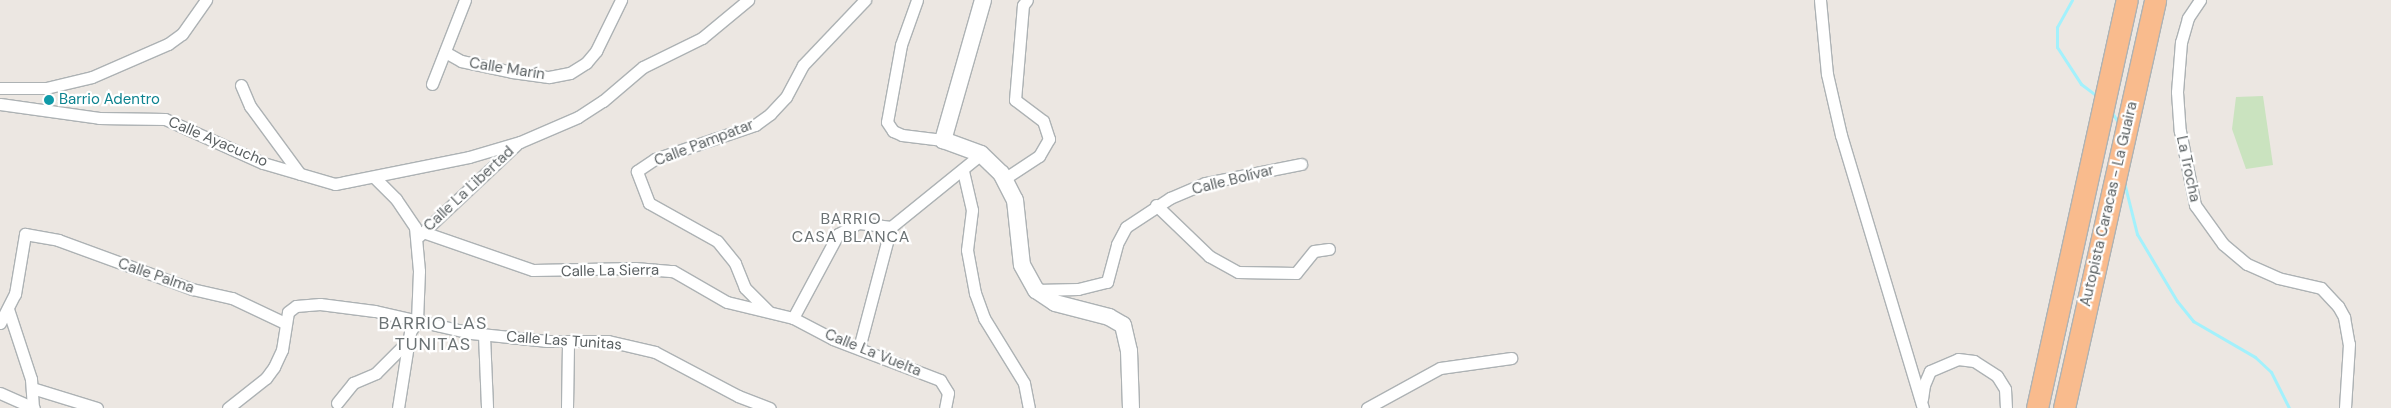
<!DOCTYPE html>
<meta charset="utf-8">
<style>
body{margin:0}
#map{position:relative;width:2391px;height:408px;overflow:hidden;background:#ece7e2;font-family:"DM Sans",sans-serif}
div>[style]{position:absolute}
.green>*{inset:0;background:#cae3bf}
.stream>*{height:3px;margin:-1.5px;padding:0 1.5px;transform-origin:1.5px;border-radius:1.5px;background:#a3f1fc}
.roads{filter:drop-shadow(1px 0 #adb2b4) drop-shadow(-1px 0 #adb2b4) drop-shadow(0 1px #adb2b4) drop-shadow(0 -1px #adb2b4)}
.street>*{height:11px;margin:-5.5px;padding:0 5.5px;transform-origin:5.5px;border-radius:5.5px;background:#fff}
.secondary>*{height:16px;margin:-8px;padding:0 8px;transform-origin:8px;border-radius:8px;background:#fff}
.highway>*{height:21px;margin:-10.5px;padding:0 10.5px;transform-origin:10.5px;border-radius:10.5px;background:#f9bb8d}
.dots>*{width:14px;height:14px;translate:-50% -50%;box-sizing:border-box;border:2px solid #fff;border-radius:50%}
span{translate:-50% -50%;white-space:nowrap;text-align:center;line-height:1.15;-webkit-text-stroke:4.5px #fff;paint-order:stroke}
.street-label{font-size:15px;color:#5a6062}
.culture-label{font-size:15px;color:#0d838f}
.left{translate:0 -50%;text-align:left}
.neighbourhood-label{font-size:16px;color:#6b7274;letter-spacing:1px}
.quarter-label{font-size:18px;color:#6b7274;letter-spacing:1px}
</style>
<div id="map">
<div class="green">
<i style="clip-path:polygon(2263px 96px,2273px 165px,2246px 169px,2232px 129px,2236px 97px)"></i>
</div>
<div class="stream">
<i style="left:2072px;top:0;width:31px;rotate:119deg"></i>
<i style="left:2057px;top:27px;width:20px;rotate:90deg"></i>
<i style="left:2057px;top:47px;width:44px;rotate:57deg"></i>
<i style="left:2081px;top:84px;width:21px;rotate:37deg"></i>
<i style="left:2111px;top:111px;width:13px;rotate:58deg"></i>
<i style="left:2124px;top:182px;width:54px;rotate:76deg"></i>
<i style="left:2137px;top:234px;width:78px;rotate:59.2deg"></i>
<i style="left:2177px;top:301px;width:26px;rotate:51deg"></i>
<i style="left:2193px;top:321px;width:72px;rotate:30.1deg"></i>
<i style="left:2255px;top:357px;width:22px;rotate:43deg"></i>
<i style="left:2271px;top:372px;width:40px;rotate:63.4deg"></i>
</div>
<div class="roads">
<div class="street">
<i style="left:917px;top:0;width:48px;rotate:109.6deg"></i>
<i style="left:901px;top:45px;width:78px;rotate:100.3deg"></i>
<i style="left:887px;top:122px;width:11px;rotate:56deg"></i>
<i style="left:893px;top:131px;width:10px;rotate:24deg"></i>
<i style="left:902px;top:135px;width:41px;rotate:7deg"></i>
<i style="left:1820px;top:0;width:74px;rotate:84.6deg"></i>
<i style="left:1827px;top:74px;width:63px;rotate:77.1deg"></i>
<i style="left:1841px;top:135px;width:285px;rotate:73.3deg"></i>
<i style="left:2200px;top:0;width:22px;rotate:124deg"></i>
<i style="left:2188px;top:18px;width:25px;rotate:106deg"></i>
<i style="left:2181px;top:42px;width:50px;rotate:94.6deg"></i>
<i style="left:2177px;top:92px;width:39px;rotate:86deg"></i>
<i style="left:2180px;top:131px;width:76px;rotate:78.5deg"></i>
<i style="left:2195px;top:205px;width:48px;rotate:54.3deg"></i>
<i style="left:2223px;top:244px;width:31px;rotate:40deg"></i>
<i style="left:2247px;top:264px;width:34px;rotate:24deg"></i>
<i style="left:2278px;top:278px;width:44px;rotate:13.1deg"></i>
<i style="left:2321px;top:288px;width:25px;rotate:47deg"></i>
<i style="left:2338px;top:306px;width:13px;rotate:61deg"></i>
<i style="left:2344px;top:317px;width:27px;rotate:80deg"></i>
<i style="left:2349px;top:344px;width:64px;rotate:93.6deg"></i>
<i style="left:445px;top:52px;width:18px;rotate:29deg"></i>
<i style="left:461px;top:61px;width:52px;rotate:12.2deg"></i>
<i style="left:512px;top:72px;width:37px;rotate:8deg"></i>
<i style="left:549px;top:77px;width:21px;rotate:-11deg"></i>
<i style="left:570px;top:73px;width:19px;rotate:-32deg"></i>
<i style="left:586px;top:63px;width:16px;rotate:-50deg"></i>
<i style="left:596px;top:51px;width:57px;rotate:-63.9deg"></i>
<i style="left:432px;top:84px;width:90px;rotate:-68.6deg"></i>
<i style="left:241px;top:85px;width:23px;rotate:67deg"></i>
<i style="left:250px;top:106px;width:84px;rotate:53.7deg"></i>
<i style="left:0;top:88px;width:46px"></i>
<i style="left:46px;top:88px;width:47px;rotate:-13.4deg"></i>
<i style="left:92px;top:77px;width:83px;rotate:-23.5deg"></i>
<i style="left:168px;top:44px;width:17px;rotate:-36deg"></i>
<i style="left:182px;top:34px;width:42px;rotate:-54.8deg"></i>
<i style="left:0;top:104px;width:100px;rotate:8deg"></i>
<i style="left:99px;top:118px;width:66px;rotate:0.9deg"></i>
<i style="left:165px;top:119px;width:107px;rotate:24.2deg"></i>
<i style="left:263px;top:163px;width:75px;rotate:16.3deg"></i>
<i style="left:335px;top:184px;width:10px;rotate:-11deg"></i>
<i style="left:345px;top:182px;width:126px;rotate:-11.4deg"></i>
<i style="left:469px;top:157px;width:53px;rotate:-16.4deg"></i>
<i style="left:520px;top:142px;width:63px;rotate:-23.3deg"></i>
<i style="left:578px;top:117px;width:30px;rotate:-33deg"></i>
<i style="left:603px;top:101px;width:52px;rotate:-40.4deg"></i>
<i style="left:643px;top:67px;width:66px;rotate:-26.2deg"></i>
<i style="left:702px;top:38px;width:60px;rotate:-39.6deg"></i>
<i style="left:963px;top:171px;width:40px;rotate:77deg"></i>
<i style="left:972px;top:210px;width:40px;rotate:97.1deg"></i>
<i style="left:967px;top:250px;width:44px;rotate:79.5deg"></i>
<i style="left:975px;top:293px;width:27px;rotate:70deg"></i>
<i style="left:984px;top:318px;width:76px;rotate:58.4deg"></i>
<i style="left:1024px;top:383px;width:25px;rotate:79deg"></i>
<i style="left:374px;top:177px;width:31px;rotate:45deg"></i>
<i style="left:396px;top:199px;width:34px;rotate:56deg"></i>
<i style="left:415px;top:227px;width:44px;rotate:84.8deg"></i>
<i style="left:419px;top:271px;width:50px;rotate:92.3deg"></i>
<i style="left:1004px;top:179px;width:42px;rotate:-33.3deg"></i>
<i style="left:1039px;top:156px;width:20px;rotate:-60deg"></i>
<i style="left:1049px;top:139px;width:19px;rotate:-108deg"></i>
<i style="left:1043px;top:121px;width:35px;rotate:-143deg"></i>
<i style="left:1015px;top:100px;width:95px;rotate:-85.2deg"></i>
<i style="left:1023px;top:5px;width:6px;rotate:-51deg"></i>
<i style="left:1156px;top:205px;width:74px;rotate:43.9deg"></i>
<i style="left:1209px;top:256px;width:33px;rotate:29deg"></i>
<i style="left:1238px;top:272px;width:58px;rotate:1deg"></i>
<i style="left:1296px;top:273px;width:28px;rotate:-51deg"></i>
<i style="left:1314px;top:251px;width:15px;rotate:-8deg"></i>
<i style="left:423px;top:232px;width:116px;rotate:19.1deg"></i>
<i style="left:533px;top:270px;width:102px;rotate:-1.1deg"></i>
<i style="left:635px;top:268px;width:38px;rotate:5deg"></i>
<i style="left:673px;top:271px;width:62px;rotate:29.9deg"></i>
<i style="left:727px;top:302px;width:68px;rotate:13.6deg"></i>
<i style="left:793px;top:318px;width:45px;rotate:27.7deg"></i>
<i style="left:833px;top:339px;width:115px;rotate:21deg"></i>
<i style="left:940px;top:380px;width:15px;rotate:58deg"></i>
<i style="left:948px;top:393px;width:15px;rotate:101deg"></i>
<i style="left:419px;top:236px;width:134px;rotate:-43.2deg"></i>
<i style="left:1036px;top:290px;width:42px;rotate:-1.4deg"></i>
<i style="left:1078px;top:289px;width:30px;rotate:-14deg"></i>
<i style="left:1107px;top:282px;width:39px;rotate:-75deg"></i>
<i style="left:1117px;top:244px;width:19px;rotate:-62deg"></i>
<i style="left:1126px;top:227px;width:53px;rotate:-33.4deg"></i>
<i style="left:1170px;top:198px;width:38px;rotate:-23deg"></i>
<i style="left:1205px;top:183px;width:98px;rotate:-11.2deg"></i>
<i style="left:8px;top:309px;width:74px;rotate:71.8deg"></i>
<i style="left:31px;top:379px;width:29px;rotate:86deg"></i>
<i style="left:768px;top:311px;width:33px;rotate:-135deg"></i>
<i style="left:745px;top:288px;width:27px;rotate:-112deg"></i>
<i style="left:735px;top:263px;width:28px;rotate:-129deg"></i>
<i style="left:717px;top:241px;width:78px;rotate:-150.8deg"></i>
<i style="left:649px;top:203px;width:34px;rotate:-111deg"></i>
<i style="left:637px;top:171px;width:22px;rotate:-34deg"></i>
<i style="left:655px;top:159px;width:106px;rotate:-18.8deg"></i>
<i style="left:755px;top:125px;width:19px;rotate:-36deg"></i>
<i style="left:770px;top:114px;width:23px;rotate:-47deg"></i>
<i style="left:786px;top:97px;width:36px;rotate:-62deg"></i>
<i style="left:803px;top:65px;width:90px;rotate:-46.4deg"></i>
<i style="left:793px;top:318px;width:95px;rotate:-61.8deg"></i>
<i style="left:838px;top:234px;width:24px;rotate:-28deg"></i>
<i style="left:859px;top:223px;width:32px;rotate:7deg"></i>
<i style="left:0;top:323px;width:33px;rotate:-63deg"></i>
<i style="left:15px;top:294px;width:61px;rotate:-80.5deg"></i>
<i style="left:25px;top:234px;width:34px;rotate:10deg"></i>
<i style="left:58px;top:240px;width:143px;rotate:20.1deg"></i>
<i style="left:192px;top:289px;width:41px;rotate:12.7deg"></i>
<i style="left:232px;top:298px;width:59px;rotate:25.3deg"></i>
<i style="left:484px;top:335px;width:73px;rotate:87.6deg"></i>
<i style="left:859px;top:348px;width:125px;rotate:-75.2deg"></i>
<i style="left:891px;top:227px;width:116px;rotate:-39deg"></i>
<i style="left:32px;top:388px;width:68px;rotate:17.1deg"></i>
<i style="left:0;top:393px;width:37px;rotate:24deg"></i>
<i style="left:1922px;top:399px;width:14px;rotate:-82deg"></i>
<i style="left:1924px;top:385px;width:15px;rotate:-67deg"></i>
<i style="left:1930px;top:371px;width:30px;rotate:-23deg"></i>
<i style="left:1958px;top:359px;width:16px;rotate:7deg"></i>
<i style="left:1974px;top:361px;width:27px;rotate:33deg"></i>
<i style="left:1997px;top:376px;width:15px;rotate:58deg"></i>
<i style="left:2005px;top:389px;width:19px;rotate:87deg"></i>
<i style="left:337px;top:403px;width:26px;rotate:-51deg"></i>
<i style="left:353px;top:383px;width:25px;rotate:-23deg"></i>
<i style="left:376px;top:373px;width:45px;rotate:-45deg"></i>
<i style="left:228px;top:408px;width:48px;rotate:-38.3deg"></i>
<i style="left:266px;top:378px;width:14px;rotate:-54deg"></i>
<i style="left:274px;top:367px;width:19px;rotate:-65deg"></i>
<i style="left:282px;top:350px;width:38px;rotate:-81deg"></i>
<i style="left:288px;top:312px;width:10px;rotate:-37deg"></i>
<i style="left:296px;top:306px;width:24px;rotate:-5deg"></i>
<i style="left:320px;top:304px;width:55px;rotate:7.3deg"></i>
<i style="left:375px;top:311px;width:98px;rotate:12.9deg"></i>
<i style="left:471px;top:333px;width:77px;rotate:5.9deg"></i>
<i style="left:548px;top:341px;width:60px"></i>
<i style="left:608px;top:341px;width:48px;rotate:13.2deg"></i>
<i style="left:655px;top:352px;width:94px;rotate:27.9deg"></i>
<i style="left:738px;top:396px;width:34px;rotate:21deg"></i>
<i style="left:398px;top:408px;width:77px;rotate:-81deg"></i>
<i style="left:410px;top:332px;width:13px;rotate:-58deg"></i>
<i style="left:567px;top:408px;width:67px;rotate:-89.1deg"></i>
<i style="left:1367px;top:408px;width:83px;rotate:-28.7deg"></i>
<i style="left:1440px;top:368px;width:72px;rotate:-8deg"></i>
</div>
<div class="secondary">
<i style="left:983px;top:0;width:146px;rotate:105.9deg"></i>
<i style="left:943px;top:140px;width:40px;rotate:20.2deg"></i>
<i style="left:981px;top:154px;width:28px;rotate:44deg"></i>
<i style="left:1001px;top:173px;width:30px;rotate:63deg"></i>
<i style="left:1015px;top:200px;width:65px;rotate:83.9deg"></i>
<i style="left:1022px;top:265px;width:29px;rotate:61deg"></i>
<i style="left:1036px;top:290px;width:23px;rotate:34deg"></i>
<i style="left:1055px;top:303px;width:56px;rotate:14.5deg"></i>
<i style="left:1109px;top:317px;width:16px;rotate:30deg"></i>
<i style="left:1123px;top:325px;width:27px;rotate:77deg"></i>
<i style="left:1129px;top:351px;width:57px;rotate:88deg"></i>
</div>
<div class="highway">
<i style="left:2037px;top:408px;width:418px;rotate:-77.6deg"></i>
<i style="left:2064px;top:408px;width:418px;rotate:-77.4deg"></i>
</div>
</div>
<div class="dots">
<i style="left:49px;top:100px;background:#0f9aa8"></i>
</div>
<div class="street-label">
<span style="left:507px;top:69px;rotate:9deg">Calle Marín</span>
<span style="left:218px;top:142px;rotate:23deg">Calle Ayacucho</span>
<span style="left:704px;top:143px;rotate:-21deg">Calle Pampatar</span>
<span style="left:2188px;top:169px;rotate:78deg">La Trocha</span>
<span style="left:1233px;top:180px;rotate:-14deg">Calle Bolívar</span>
<span style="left:469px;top:189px;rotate:-43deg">Calle La Libertad</span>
<span style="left:2109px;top:204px;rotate:-77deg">Autopista Caracas - La Guaira</span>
<span style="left:610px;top:271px;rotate:-1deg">Calle La Sierra</span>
<span style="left:156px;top:276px;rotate:19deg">Calle Palma</span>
<span style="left:564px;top:341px;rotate:4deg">Calle Las Tunitas</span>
<span style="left:873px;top:353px;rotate:22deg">Calle La Vuelta</span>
</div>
<div class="culture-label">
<span class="left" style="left:59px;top:100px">Barrio Adentro</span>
</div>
<div class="neighbourhood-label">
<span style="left:851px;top:228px">BARRIO<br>CASA BLANCA</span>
</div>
<div class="quarter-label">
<span style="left:433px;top:334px">BARRIO LAS<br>TUNITAS</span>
</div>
</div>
